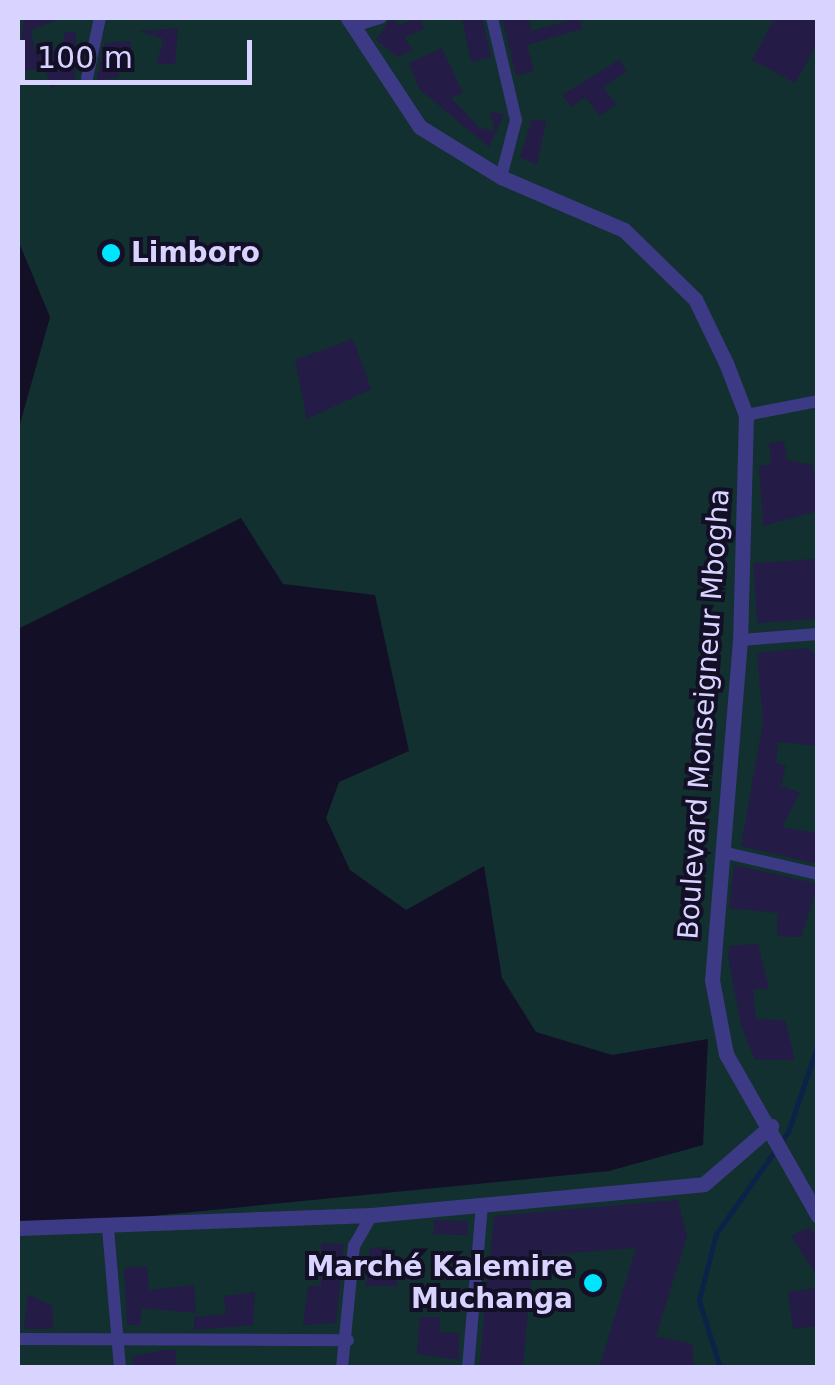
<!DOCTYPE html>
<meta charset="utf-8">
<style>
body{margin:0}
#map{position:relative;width:835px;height:1385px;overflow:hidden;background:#130f26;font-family:"DejaVu Sans",sans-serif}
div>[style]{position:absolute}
.green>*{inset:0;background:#12302f}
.stream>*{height:5px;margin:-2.5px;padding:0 2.5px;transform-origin:2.5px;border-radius:2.5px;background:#0c2248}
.building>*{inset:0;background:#241b47;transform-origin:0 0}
.minor>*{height:12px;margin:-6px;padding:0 6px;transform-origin:6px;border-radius:6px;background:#3d3a85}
.tertiary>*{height:15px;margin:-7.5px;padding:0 7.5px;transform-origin:7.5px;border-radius:7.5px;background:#3d3a85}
.dots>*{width:28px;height:28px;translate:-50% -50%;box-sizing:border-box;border:5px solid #130f26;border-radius:50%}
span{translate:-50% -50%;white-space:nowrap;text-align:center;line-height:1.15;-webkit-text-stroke:8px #130f26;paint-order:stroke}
.poi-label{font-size:28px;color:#d9d4ff;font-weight:700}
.left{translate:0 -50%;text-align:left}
.right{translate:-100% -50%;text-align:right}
.street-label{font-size:28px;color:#d9d4ff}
.frame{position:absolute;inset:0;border:20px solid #d9d4ff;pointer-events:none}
.scale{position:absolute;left:20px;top:40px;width:232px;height:45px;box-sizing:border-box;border:5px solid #d9d4ff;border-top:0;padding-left:12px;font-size:30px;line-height:35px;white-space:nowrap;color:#d9d4ff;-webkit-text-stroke:8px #130f26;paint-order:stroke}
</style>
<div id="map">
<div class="green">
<i style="clip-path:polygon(18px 18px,817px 18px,817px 1367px,18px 1367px,18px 1229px,609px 1171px,703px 1145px,708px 1039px,612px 1055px,536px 1032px,502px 978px,484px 866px,406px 910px,350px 870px,326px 818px,339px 782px,409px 751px,375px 595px,283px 584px,241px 518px,18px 629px,18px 431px,50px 317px,18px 240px)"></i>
</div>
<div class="stream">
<i style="left:720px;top:1368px;width:71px;rotate:-107.2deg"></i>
<i style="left:699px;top:1300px;width:68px;rotate:-75.6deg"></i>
<i style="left:716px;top:1234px;width:125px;rotate:-54.8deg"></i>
<i style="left:788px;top:1132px;width:93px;rotate:-71.2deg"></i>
</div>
<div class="building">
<i style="clip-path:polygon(24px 18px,62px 18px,31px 30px,36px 55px,64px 48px,64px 32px,76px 32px,75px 80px,51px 88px,45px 68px,18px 72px)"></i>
<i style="clip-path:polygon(391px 18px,399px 25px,419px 18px,424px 29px,405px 37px,412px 50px,398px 57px,376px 40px)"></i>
<i style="clip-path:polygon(462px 18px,482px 18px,491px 57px,471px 62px)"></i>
<i style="clip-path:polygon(502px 18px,528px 18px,531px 31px,579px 18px,582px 29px,527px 45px,534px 71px,516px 76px)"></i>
<i style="clip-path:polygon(775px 18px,818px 18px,818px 42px,795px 83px,752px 60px)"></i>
<i style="clip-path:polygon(178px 28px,175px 64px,157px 64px,163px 39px,139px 31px)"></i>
<i style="clip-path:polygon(131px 41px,131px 59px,115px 59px,119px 77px,96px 81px,105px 43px)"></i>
<i style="clip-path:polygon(442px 48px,463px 93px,451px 98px,480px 128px,495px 131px,490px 112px,504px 114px,489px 147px,419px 89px,409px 63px)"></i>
<i style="clip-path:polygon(619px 60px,627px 71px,603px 88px,616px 104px,600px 116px,585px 97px,571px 107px,562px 95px)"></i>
<i style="clip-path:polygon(532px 119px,546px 121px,537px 165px,520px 157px)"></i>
<i style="clip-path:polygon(353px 339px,371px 389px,307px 419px,295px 360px)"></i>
<i style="clip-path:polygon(784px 441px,787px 460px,813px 465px,818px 511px,763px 526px,759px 466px,771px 464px,769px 443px)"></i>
<i style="left:814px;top:559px;width:60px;height:61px;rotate:86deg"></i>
<i style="clip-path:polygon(807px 648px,818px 656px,818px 746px,778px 742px,776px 763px,786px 766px,781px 786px,800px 793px,782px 827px,816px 833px,818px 864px,741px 846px,763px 722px,757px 653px)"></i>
<i style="clip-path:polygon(734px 865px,818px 884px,801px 937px,777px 936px,778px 913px,729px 908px)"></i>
<i style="clip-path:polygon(758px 944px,769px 988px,753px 990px,756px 1019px,785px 1020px,795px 1060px,755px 1060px,741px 1025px,728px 956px,730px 946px)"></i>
<i style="clip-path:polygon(678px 1200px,687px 1236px,656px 1336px,692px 1344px,694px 1368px,599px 1368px,636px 1248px,533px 1256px,523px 1368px,479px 1368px,494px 1216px)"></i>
<i style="left:434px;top:1220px;width:34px;height:14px;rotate:2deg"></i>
<i style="clip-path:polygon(809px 1227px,818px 1240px,818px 1277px,791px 1236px)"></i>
<i style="clip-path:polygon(321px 1243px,344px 1244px,336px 1323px,303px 1325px,308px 1286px,321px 1286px)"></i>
<i style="clip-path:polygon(388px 1247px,398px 1286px,366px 1286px,370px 1248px)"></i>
<i style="clip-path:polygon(147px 1266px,149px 1290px,194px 1285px,196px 1313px,142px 1308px,140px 1325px,127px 1325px,124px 1268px)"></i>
<i style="clip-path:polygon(818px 1288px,818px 1326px,793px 1329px,788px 1292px)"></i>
<i style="clip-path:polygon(255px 1292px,253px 1325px,194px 1330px,194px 1317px,226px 1314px,224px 1296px)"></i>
<i style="clip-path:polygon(28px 1294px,52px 1306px,53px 1329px,24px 1329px)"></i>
<i style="clip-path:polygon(420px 1317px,440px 1317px,439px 1332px,459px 1333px,459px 1360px,417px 1354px)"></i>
<i style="clip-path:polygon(163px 1350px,176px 1350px,176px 1368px,132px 1368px,132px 1357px)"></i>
</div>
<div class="minor">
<i style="left:492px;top:18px;width:105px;rotate:76.8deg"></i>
<i style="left:516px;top:120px;width:59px;rotate:104.7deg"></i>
<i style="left:354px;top:26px;width:28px;rotate:-17deg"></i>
<i style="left:87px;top:78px;width:61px;rotate:-77.8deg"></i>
<i style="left:746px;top:415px;width:73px;rotate:-11deg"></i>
<i style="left:740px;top:640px;width:78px;rotate:-4.4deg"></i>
<i style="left:722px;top:852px;width:98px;rotate:12.9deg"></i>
<i style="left:108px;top:1228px;width:141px;rotate:85.1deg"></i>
<i style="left:18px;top:1339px;width:330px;rotate:0.2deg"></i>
<i style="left:342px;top:1368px;width:123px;rotate:-84.4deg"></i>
<i style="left:354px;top:1246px;width:36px;rotate:-60deg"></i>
<i style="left:468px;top:1368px;width:164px;rotate:-85.1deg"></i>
</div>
<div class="tertiary">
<i style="left:348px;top:18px;width:131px;rotate:56.6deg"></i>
<i style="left:420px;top:127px;width:95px;rotate:31.7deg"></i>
<i style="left:501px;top:177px;width:134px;rotate:23.3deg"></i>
<i style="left:624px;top:230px;width:99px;rotate:44.2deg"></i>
<i style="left:695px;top:299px;width:71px;rotate:64.2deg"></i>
<i style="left:726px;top:363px;width:56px;rotate:69deg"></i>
<i style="left:746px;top:415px;width:225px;rotate:91.5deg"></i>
<i style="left:740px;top:640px;width:341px;rotate:94.7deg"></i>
<i style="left:712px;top:980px;width:75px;rotate:79.3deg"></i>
<i style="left:726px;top:1054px;width:186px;rotate:60.4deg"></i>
<i style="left:18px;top:1228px;width:354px;rotate:-2.1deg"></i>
<i style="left:372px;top:1215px;width:333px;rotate:-5.3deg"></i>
<i style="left:704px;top:1184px;width:89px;rotate:-40.9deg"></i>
</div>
<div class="dots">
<i style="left:111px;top:253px;background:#00e5ff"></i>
<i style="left:593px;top:1283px;background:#00e5ff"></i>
</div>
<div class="poi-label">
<span class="left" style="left:131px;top:253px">Limboro</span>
<span class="right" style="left:573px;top:1283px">Marché Kalemire<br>Muchanga</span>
</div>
<div class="street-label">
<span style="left:704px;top:714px;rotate:-86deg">Boulevard Monseigneur Mbogha</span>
</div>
<div class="frame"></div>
<div class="scale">100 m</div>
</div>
